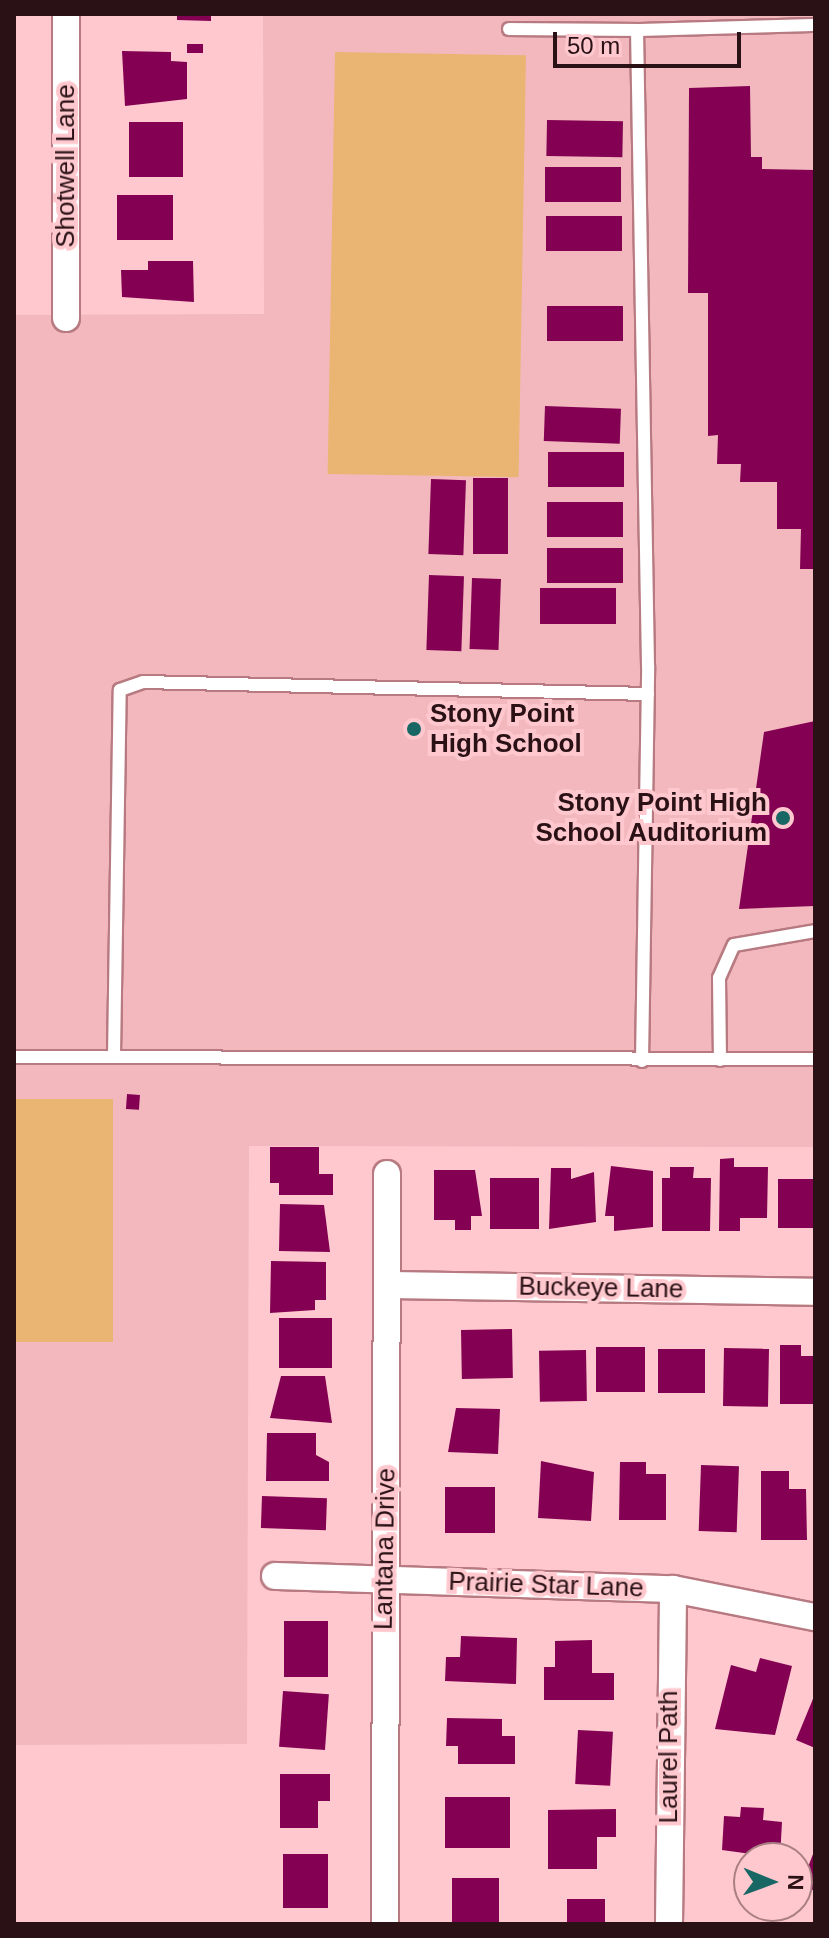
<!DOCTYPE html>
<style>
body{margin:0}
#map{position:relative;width:829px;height:1938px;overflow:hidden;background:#ffc8ce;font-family:Arial,sans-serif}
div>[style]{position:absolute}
.built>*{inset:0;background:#f3b8be}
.green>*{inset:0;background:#eab573;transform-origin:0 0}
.building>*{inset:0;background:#830052;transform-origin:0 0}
.roads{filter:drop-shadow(2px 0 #b87a81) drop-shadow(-2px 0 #b87a81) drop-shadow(0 2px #b87a81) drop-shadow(0 -2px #b87a81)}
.service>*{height:12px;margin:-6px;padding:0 6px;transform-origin:6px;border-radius:6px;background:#fff}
.minor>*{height:26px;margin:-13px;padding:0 13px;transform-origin:13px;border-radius:13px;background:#fff}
.dots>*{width:22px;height:22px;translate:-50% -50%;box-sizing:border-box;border:4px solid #ffc8ce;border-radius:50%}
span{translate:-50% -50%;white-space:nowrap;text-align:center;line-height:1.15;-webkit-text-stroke:8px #ffc8ce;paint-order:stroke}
.street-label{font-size:26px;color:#291115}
.poi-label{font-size:26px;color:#291115;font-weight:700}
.left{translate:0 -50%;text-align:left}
.right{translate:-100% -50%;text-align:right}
.frame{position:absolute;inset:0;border:16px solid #291115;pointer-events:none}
.north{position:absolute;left:733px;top:1842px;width:80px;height:80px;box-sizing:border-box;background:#ffc8ce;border:2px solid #a97f84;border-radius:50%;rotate:91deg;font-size:22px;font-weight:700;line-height:32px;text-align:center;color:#291115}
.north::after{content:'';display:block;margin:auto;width:28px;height:36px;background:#196764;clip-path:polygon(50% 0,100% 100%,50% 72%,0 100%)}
.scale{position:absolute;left:553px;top:32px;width:188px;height:36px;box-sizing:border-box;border:4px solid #291115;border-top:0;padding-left:10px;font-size:24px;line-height:28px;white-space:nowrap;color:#291115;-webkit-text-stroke:6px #ffc8ce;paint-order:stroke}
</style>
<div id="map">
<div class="built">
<i style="clip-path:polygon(263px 14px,815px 14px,815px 1147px,249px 1146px,247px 1744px,14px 1745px,14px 315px,264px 314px)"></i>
</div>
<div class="green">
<i style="left:335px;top:52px;width:191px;height:422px;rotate:1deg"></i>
<i style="left:14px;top:1099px;width:99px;height:243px"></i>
</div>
<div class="building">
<i style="clip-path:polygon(177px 14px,211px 14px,211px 21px,177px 20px)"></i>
<i style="left:187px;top:44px;width:16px;height:9px"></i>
<i style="clip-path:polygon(122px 51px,171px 52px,171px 61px,187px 62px,187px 99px,125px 106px)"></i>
<i style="clip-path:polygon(750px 86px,751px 157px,762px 157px,762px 169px,815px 170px,815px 569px,800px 569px,801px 529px,777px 529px,777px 482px,740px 482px,741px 464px,717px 464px,718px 435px,708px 436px,708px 293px,688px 293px,689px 88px)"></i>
<i style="left:547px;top:120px;width:76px;height:36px;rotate:1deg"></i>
<i style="left:129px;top:122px;width:54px;height:55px"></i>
<i style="left:545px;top:167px;width:76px;height:35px"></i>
<i style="left:173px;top:195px;width:45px;height:56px;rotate:90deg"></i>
<i style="left:546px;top:216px;width:76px;height:35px"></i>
<i style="clip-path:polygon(148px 261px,193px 261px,194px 302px,122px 297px,121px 270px,148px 270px)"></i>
<i style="left:547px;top:306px;width:76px;height:35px"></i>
<i style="left:545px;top:406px;width:76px;height:35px;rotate:2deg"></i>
<i style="left:548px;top:452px;width:76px;height:35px"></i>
<i style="left:473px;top:478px;width:35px;height:76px"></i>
<i style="left:431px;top:479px;width:35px;height:75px;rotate:2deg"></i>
<i style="left:547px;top:502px;width:76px;height:35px"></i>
<i style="left:623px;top:548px;width:35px;height:76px;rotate:90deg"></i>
<i style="left:429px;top:575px;width:35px;height:75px;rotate:2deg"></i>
<i style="left:472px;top:578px;width:29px;height:71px;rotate:2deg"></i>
<i style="left:540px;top:588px;width:76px;height:36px"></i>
<i style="clip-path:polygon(815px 721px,815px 906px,739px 909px,764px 732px)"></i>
<i style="left:127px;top:1094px;width:13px;height:15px;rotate:4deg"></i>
<i style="clip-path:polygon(270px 1147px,319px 1147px,319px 1174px,333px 1174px,333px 1195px,279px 1195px,279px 1183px,270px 1183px)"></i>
<i style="clip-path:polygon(734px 1158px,734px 1167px,768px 1167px,767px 1218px,740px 1218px,740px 1231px,719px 1231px,720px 1159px)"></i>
<i style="clip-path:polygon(611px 1166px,653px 1171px,653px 1227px,614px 1231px,614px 1216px,605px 1216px)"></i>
<i style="clip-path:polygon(670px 1167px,694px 1167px,693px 1178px,711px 1178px,710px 1231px,662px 1231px,662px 1178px,670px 1178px)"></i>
<i style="clip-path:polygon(551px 1168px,571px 1168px,571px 1179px,594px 1172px,596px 1222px,549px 1229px)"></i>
<i style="clip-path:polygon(434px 1170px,475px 1170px,482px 1216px,471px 1216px,471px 1230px,455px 1230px,455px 1220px,434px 1220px)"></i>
<i style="left:490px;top:1178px;width:49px;height:51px"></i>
<i style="left:815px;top:1179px;width:49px;height:37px;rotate:90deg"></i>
<i style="clip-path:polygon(280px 1204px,324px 1205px,330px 1252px,279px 1251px)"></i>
<i style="clip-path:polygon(271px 1261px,326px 1262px,326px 1300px,315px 1300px,315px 1310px,270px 1313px)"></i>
<i style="left:279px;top:1318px;width:53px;height:50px"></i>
<i style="left:512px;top:1329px;width:49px;height:51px;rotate:89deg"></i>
<i style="clip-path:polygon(780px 1345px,801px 1345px,801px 1356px,815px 1356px,815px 1404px,780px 1404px)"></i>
<i style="left:596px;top:1347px;width:49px;height:45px"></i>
<i style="left:724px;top:1348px;width:45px;height:58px;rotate:1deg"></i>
<i style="left:658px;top:1349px;width:47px;height:44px"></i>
<i style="left:586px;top:1350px;width:51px;height:47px;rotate:89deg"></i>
<i style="clip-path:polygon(281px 1376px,325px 1376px,332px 1423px,270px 1418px)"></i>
<i style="clip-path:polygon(456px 1408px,500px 1409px,498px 1454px,448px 1452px)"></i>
<i style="clip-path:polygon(267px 1433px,316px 1433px,316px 1455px,329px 1462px,329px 1481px,266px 1481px)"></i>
<i style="clip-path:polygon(541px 1461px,594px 1472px,591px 1521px,538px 1518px)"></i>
<i style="clip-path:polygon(620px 1462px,646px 1462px,646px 1474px,666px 1474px,666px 1520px,619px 1520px)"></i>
<i style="left:701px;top:1465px;width:38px;height:66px;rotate:2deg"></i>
<i style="clip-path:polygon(761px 1471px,789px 1471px,789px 1489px,806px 1489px,807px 1540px,761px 1540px)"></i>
<i style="left:495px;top:1487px;width:46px;height:50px;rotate:90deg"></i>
<i style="left:262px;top:1496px;width:65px;height:32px;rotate:2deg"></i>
<i style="left:284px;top:1621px;width:44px;height:56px"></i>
<i style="clip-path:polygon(461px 1636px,517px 1638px,516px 1684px,445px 1681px,446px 1657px,460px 1657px)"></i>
<i style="clip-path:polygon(592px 1640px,592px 1673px,614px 1673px,614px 1700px,544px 1700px,544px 1667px,555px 1667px,555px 1641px)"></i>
<i style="clip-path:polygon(760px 1658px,792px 1666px,775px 1735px,715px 1729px,731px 1665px,756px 1672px)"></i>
<i style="left:283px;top:1691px;width:46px;height:56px;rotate:4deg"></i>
<i style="clip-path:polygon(815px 1694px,815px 1748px,796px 1740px)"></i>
<i style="clip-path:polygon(447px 1718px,502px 1719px,502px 1736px,515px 1736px,515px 1764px,458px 1764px,458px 1746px,446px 1746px)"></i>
<i style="left:578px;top:1730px;width:35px;height:54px;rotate:3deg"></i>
<i style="clip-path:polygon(280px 1774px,330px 1774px,330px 1801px,318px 1801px,318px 1828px,280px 1828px)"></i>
<i style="left:510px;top:1797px;width:51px;height:65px;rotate:90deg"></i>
<i style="clip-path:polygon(741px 1807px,764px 1808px,763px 1820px,782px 1822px,780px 1858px,722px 1850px,724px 1816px,740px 1817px)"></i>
<i style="clip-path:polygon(616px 1809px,616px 1837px,597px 1837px,597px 1869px,548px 1869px,548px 1810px)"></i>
<i style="clip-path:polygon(815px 1849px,815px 1891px,801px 1885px)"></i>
<i style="left:283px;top:1854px;width:45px;height:54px"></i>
<i style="left:452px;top:1878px;width:47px;height:46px"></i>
<i style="left:567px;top:1899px;width:38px;height:25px"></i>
</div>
<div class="roads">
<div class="service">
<i style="left:509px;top:29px;width:128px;rotate:0.4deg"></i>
<i style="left:114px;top:1055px;width:365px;rotate:-89.1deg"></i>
<i style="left:120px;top:690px;width:24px;rotate:-19deg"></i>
<i style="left:143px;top:682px;width:505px;rotate:1.36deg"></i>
<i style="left:14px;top:1057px;width:801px;rotate:0.14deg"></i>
<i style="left:720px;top:1060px;width:82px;rotate:-90.7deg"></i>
<i style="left:719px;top:978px;width:36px;rotate:-66deg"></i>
<i style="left:734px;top:945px;width:82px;rotate:-9.8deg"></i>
<i style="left:642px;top:1061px;width:395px;rotate:-89.1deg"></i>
<i style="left:648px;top:666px;width:636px;rotate:-90.99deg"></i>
<i style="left:637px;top:30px;width:178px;rotate:-1.6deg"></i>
</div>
<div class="minor">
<i style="left:66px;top:318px;width:304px;rotate:-90deg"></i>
<i style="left:388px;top:1285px;width:427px;rotate:0.9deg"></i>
<i style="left:275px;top:1576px;width:398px;rotate:1.9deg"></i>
<i style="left:673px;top:1589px;width:145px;rotate:11.2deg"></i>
<i style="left:385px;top:1924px;width:750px;rotate:-89.85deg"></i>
<i style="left:669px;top:1924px;width:335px;rotate:-89.3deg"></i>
</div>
</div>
<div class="dots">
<i style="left:414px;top:729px;background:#196764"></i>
<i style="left:783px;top:818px;background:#196764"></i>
</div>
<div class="street-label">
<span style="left:66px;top:166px;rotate:-90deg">Shotwell Lane</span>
<span style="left:601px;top:1288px;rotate:1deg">Buckeye Lane</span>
<span style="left:385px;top:1549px;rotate:-89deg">Lantana Drive</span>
<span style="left:546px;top:1585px;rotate:2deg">Prairie Star Lane</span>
<span style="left:669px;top:1757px;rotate:-90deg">Laurel Path</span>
</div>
<div class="poi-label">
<span class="left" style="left:430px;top:729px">Stony Point<br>High School</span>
<span class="right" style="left:767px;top:818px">Stony Point High<br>School Auditorium</span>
</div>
<div class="frame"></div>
<div class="north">N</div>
<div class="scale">50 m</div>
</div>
